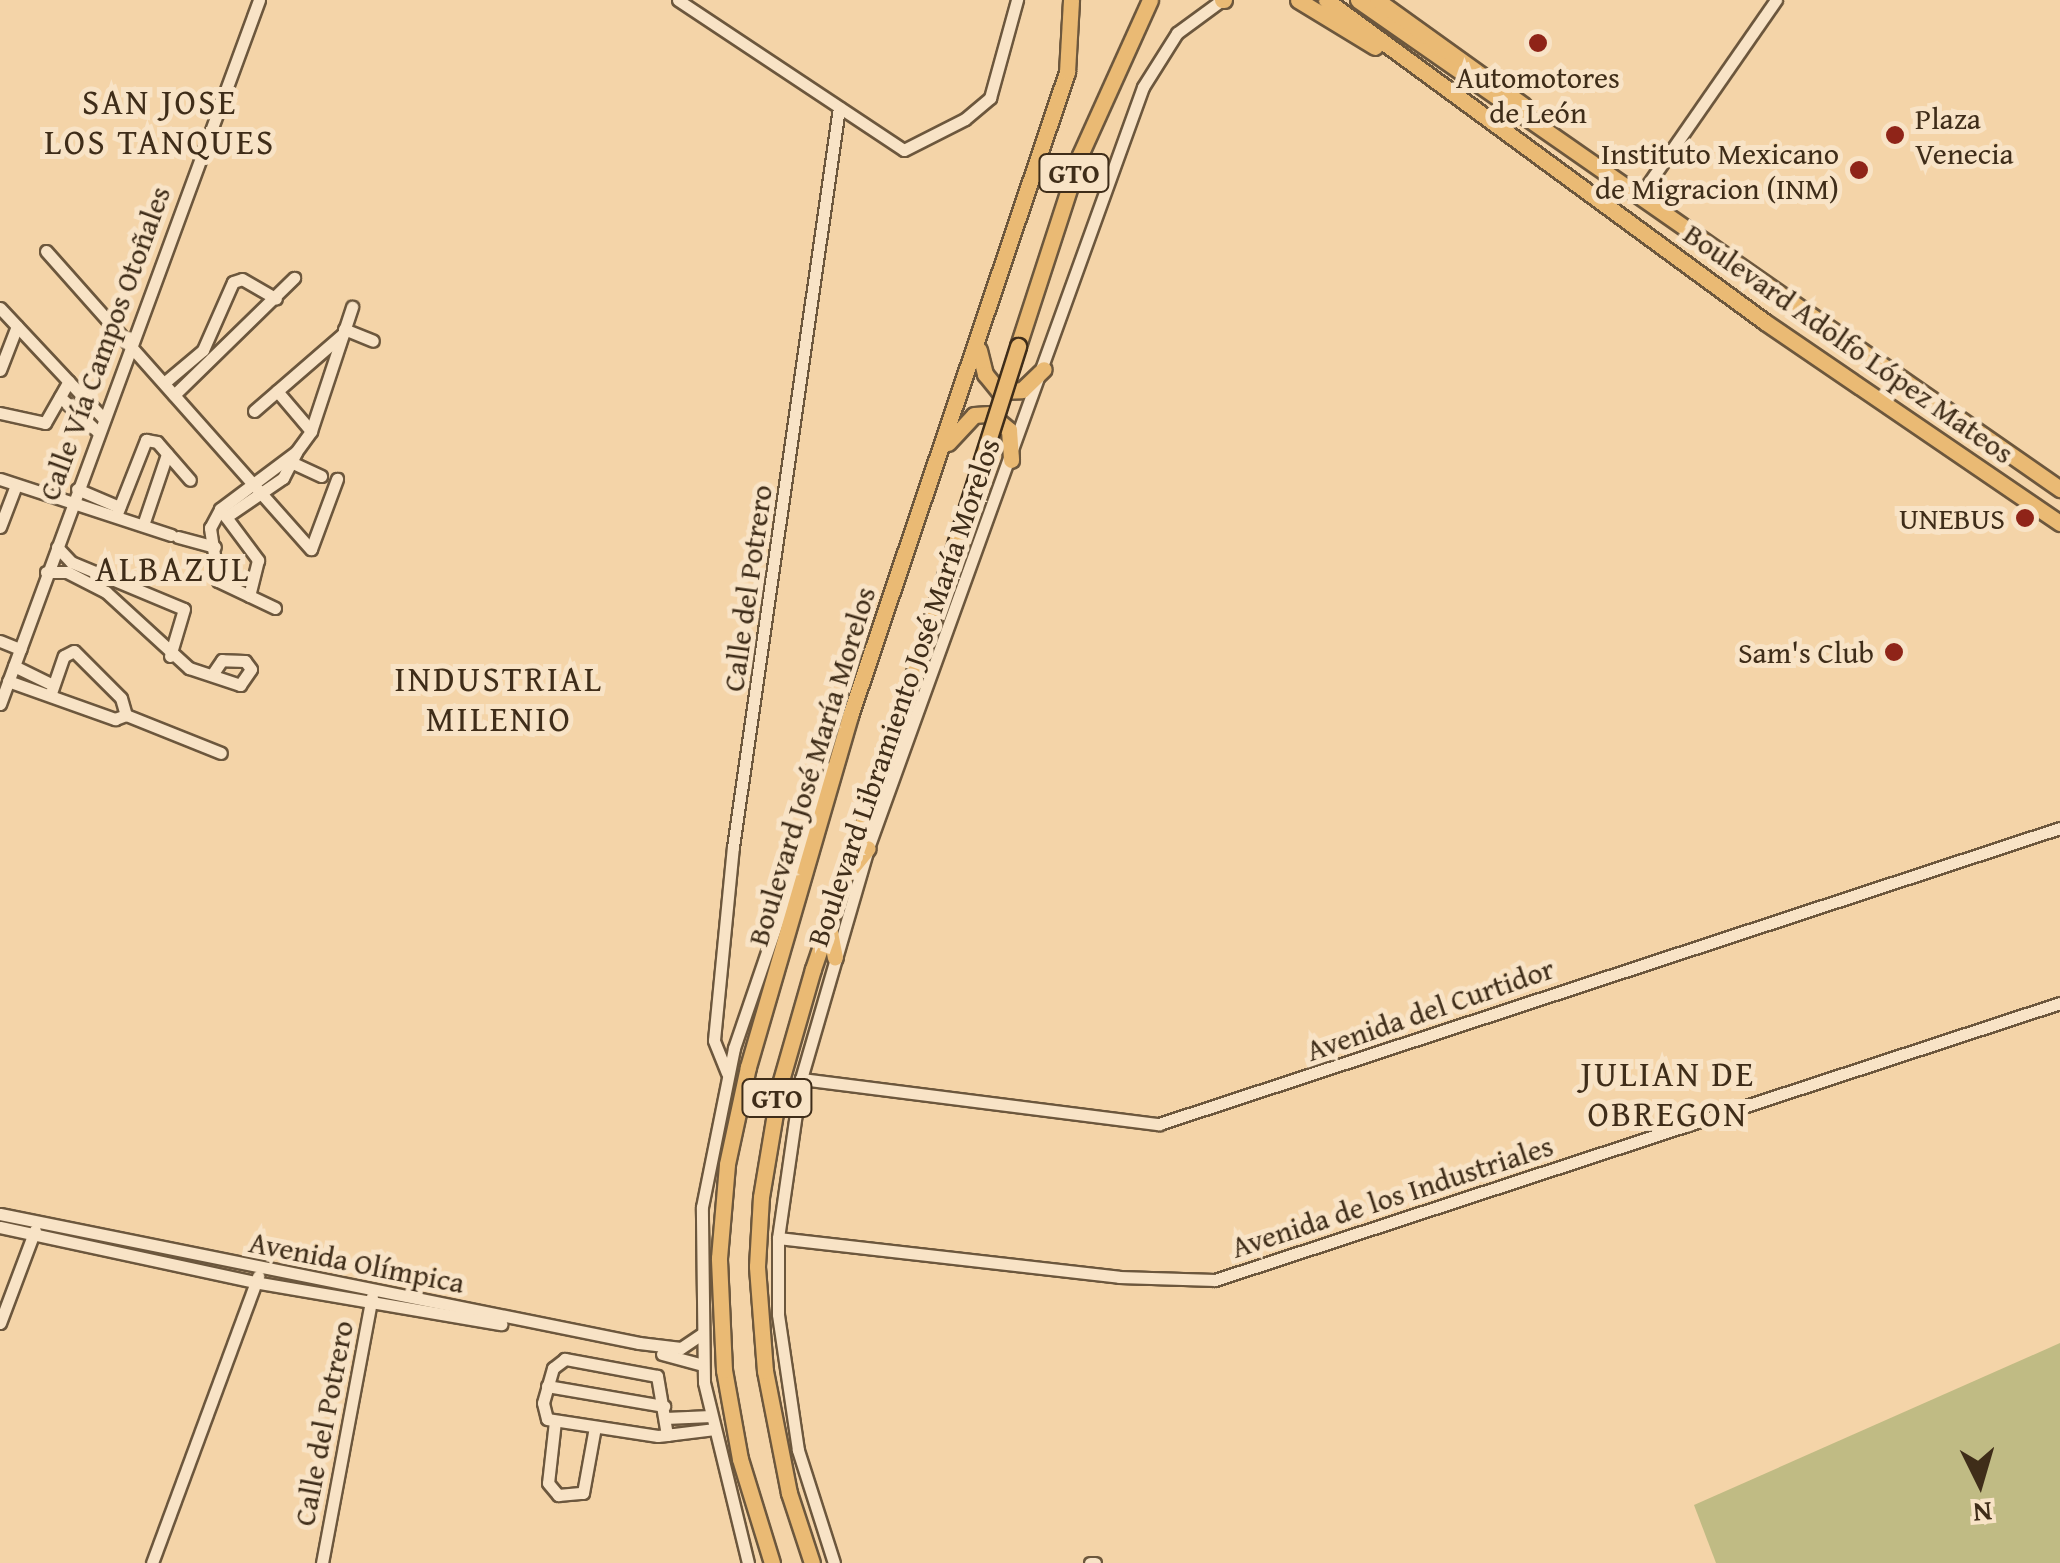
<!DOCTYPE html>
<meta charset="utf-8">
<style>
body{margin:0}
#map{position:relative;width:2060px;height:1563px;overflow:hidden;background:#f4d4a8;font-family:"Gentium Book Plus",serif}
div>[style]{position:absolute}
.green>*{inset:0;background:#c0bb84}
.roads{filter:drop-shadow(2px 0 #6c573d) drop-shadow(-2px 0 #6c573d) drop-shadow(0 2px #6c573d) drop-shadow(0 -2px #6c573d)}
.minor>*{height:11px;margin:-5.5px;padding:0 5.5px;transform-origin:5.5px;border-radius:5.5px;background:#f8e3c6}
.major>*{height:15px;margin:-7.5px;padding:0 7.5px;transform-origin:7.5px;border-radius:7.5px;background:#eaba74}
.bridges{filter:drop-shadow(2px 0 #3f2d19) drop-shadow(-2px 0 #3f2d19) drop-shadow(0 2px #3f2d19) drop-shadow(0 -2px #3f2d19)}
.major-bridge>*{height:15px;margin:-7.5px;padding:0 7.5px;transform-origin:7.5px;border-radius:7.5px;background:#eaba74}
.dots>*{width:28px;height:28px;translate:-50% -50%;box-sizing:border-box;border:5px solid #f8e3c6;border-radius:50%}
span{translate:-50% -50%;white-space:nowrap;text-align:center;line-height:1.15;-webkit-text-stroke:10px #f8e3c6;paint-order:stroke}
.shield-label span{padding:2px 8px;background:#f8e3c6;border:2px solid;border-radius:8px;-webkit-text-stroke-width:0}
.shield-label{font-size:28px;color:#3f2d19;font-weight:700}
.poi-label{font-size:30px;color:#3f2d19}
.left{translate:0 -50%;text-align:left}
.right{translate:-100% -50%;text-align:right}
.street-label{font-size:30px;color:#3f2d19}
.quarter-label{font-size:35px;color:#3f2d19;letter-spacing:2.5px}
.north{position:absolute;left:1930px;top:1433px;width:100px;height:100px;-webkit-text-stroke:8px #f8e3c6;paint-order:stroke;rotate:175deg;font-size:28px;font-weight:700;line-height:40px;text-align:center;color:#3f2d19}
.north::after{content:'';display:block;margin:auto;width:35px;height:45px;background:#3f2d19;clip-path:polygon(50% 0,100% 100%,50% 72%,0 100%)}
</style>
<div id="map">
<div class="green">
<i style="clip-path:polygon(2060px 1343px,2060px 1563px,1716px 1563px,1694px 1505px)"></i>
</div>
<div class="roads">
<div class="minor">
<i style="left:678px;top:0;width:271px;rotate:33.6deg"></i>
<i style="left:904px;top:150px;width:68px;rotate:-26.9deg"></i>
<i style="left:965px;top:119px;width:33px;rotate:-40deg"></i>
<i style="left:990px;top:98px;width:102px;rotate:-74.6deg"></i>
<i style="left:1639px;top:197px;width:240px;rotate:-55.2deg"></i>
<i style="left:46px;top:251px;width:399px;rotate:48.4deg"></i>
<i style="left:311px;top:549px;width:75px;rotate:-69.6deg"></i>
<i style="left:0;top:308px;width:151px;rotate:46.9deg"></i>
<i style="left:344px;top:329px;width:31px;rotate:22deg"></i>
<i style="left:0;top:370px;width:47px;rotate:-68.9deg"></i>
<i style="left:164px;top:383px;width:51px;rotate:-40.2deg"></i>
<i style="left:203px;top:350px;width:74px;rotate:-66.2deg"></i>
<i style="left:233px;top:282px;width:9px;rotate:-18deg"></i>
<i style="left:242px;top:279px;width:39px;rotate:30deg"></i>
<i style="left:277px;top:391px;width:52px;rotate:49.6deg"></i>
<i style="left:174px;top:395px;width:168px;rotate:-44.3deg"></i>
<i style="left:60px;top:397px;width:52px;rotate:42.6deg"></i>
<i style="left:254px;top:411px;width:118px;rotate:-40.9deg"></i>
<i style="left:0;top:413px;width:46px;rotate:12.5deg"></i>
<i style="left:45px;top:423px;width:48px;rotate:-60.3deg"></i>
<i style="left:293px;top:463px;width:31px;rotate:25deg"></i>
<i style="left:0;top:479px;width:180px;rotate:18.1deg"></i>
<i style="left:77px;top:489px;width:46px;rotate:23.2deg"></i>
<i style="left:220px;top:509px;width:64px;rotate:53.3deg"></i>
<i style="left:258px;top:560px;width:37px;rotate:104deg"></i>
<i style="left:116px;top:516px;width:82px;rotate:-68.5deg"></i>
<i style="left:146px;top:440px;width:11px;rotate:10deg"></i>
<i style="left:157px;top:442px;width:50px;rotate:49deg"></i>
<i style="left:226px;top:517px;width:69px;rotate:-34.4deg"></i>
<i style="left:283px;top:478px;width:29px;rotate:-63deg"></i>
<i style="left:143px;top:525px;width:75px;rotate:-71.3deg"></i>
<i style="left:0;top:527px;width:45px;rotate:-69.1deg"></i>
<i style="left:178px;top:537px;width:38px;rotate:15deg"></i>
<i style="left:57px;top:547px;width:21px;rotate:47deg"></i>
<i style="left:71px;top:562px;width:122px;rotate:22.6deg"></i>
<i style="left:184px;top:609px;width:49px;rotate:106.6deg"></i>
<i style="left:46px;top:572px;width:21px"></i>
<i style="left:67px;top:572px;width:44px;rotate:27.1deg"></i>
<i style="left:106px;top:592px;width:113px;rotate:42.5deg"></i>
<i style="left:189px;top:668px;width:54px;rotate:18.4deg"></i>
<i style="left:240px;top:685px;width:19px;rotate:-55deg"></i>
<i style="left:251px;top:669px;width:10px;rotate:-127deg"></i>
<i style="left:245px;top:661px;width:23px;rotate:-178deg"></i>
<i style="left:222px;top:660px;width:18px;rotate:124deg"></i>
<i style="left:275px;top:608px;width:63px;rotate:-154.7deg"></i>
<i style="left:218px;top:581px;width:54px;rotate:-98.6deg"></i>
<i style="left:210px;top:528px;width:21px;rotate:-62deg"></i>
<i style="left:220px;top:509px;width:95px;rotate:-36.9deg"></i>
<i style="left:296px;top:452px;width:26px;rotate:-54deg"></i>
<i style="left:311px;top:431px;width:131px;rotate:-71.7deg"></i>
<i style="left:0;top:641px;width:22px;rotate:22deg"></i>
<i style="left:14px;top:666px;width:43px;rotate:26deg"></i>
<i style="left:8px;top:681px;width:114px;rotate:19.6deg"></i>
<i style="left:115px;top:719px;width:12px;rotate:-20deg"></i>
<i style="left:126px;top:715px;width:102px;rotate:21.8deg"></i>
<i style="left:51px;top:693px;width:39px;rotate:-71deg"></i>
<i style="left:64px;top:656px;width:11px;rotate:-27deg"></i>
<i style="left:74px;top:651px;width:66px;rotate:45deg"></i>
<i style="left:121px;top:698px;width:18px;rotate:74deg"></i>
<i style="left:0;top:704px;width:750px;rotate:-69.8deg"></i>
<i style="left:727px;top:1073px;width:35px;rotate:-112deg"></i>
<i style="left:714px;top:1040px;width:194px;rotate:-84.4deg"></i>
<i style="left:733px;top:847px;width:747px;rotate:-81.84deg"></i>
<i style="left:801px;top:1079px;width:361px;rotate:7.2deg"></i>
<i style="left:1159px;top:1124px;width:948px;rotate:-18.19deg"></i>
<i style="left:0;top:1214px;width:652px;rotate:11.41deg"></i>
<i style="left:639px;top:1343px;width:42px;rotate:6.8deg"></i>
<i style="left:681px;top:1348px;width:25px;rotate:-34deg"></i>
<i style="left:0;top:1227px;width:260px;rotate:12.2deg"></i>
<i style="left:254px;top:1282px;width:251px;rotate:9.7deg"></i>
<i style="left:778px;top:1238px;width:343px;rotate:6.5deg"></i>
<i style="left:1119px;top:1277px;width:96px;rotate:1.8deg"></i>
<i style="left:1215px;top:1280px;width:889px;rotate:-18.15deg"></i>
<i style="left:0;top:1323px;width:99px;rotate:-69.4deg"></i>
<i style="left:662px;top:1354px;width:42px;rotate:15deg"></i>
<i style="left:547px;top:1386px;width:119px;rotate:9.7deg"></i>
<i style="left:665px;top:1418px;width:46px;rotate:-2.5deg"></i>
<i style="left:555px;top:1421px;width:62px;rotate:96.4deg"></i>
<i style="left:548px;top:1483px;width:16px;rotate:50deg"></i>
<i style="left:558px;top:1495px;width:25px;rotate:-5deg"></i>
<i style="left:583px;top:1493px;width:67px;rotate:-79.7deg"></i>
<i style="left:667px;top:1435px;width:60px;rotate:-99.6deg"></i>
<i style="left:657px;top:1376px;width:94px;rotate:-169.5deg"></i>
<i style="left:565px;top:1359px;width:15px;rotate:143deg"></i>
<i style="left:553px;top:1368px;width:36px;rotate:106deg"></i>
<i style="left:543px;top:1403px;width:16px;rotate:76deg"></i>
<i style="left:547px;top:1419px;width:112px;rotate:8.7deg"></i>
<i style="left:658px;top:1436px;width:9px;rotate:-6deg"></i>
<i style="left:667px;top:1435px;width:7px;rotate:-8deg"></i>
<i style="left:674px;top:1434px;width:39px;rotate:-7deg"></i>
<i style="left:152px;top:1563px;width:306px;rotate:-69.7deg"></i>
<i style="left:322px;top:1563px;width:271px;rotate:-79.4deg"></i>
<i style="left:748px;top:1563px;width:186px;rotate:-103.7deg"></i>
<i style="left:704px;top:1382px;width:175px;rotate:-90.7deg"></i>
<i style="left:702px;top:1207px;width:162px;rotate:-78.6deg"></i>
<i style="left:734px;top:1048px;width:296px;rotate:-71.1deg"></i>
<i style="left:834px;top:1563px;width:119px;rotate:-107.7deg"></i>
<i style="left:798px;top:1450px;width:137px;rotate:-98.4deg"></i>
<i style="left:778px;top:1314px;width:76px;rotate:-90deg"></i>
<i style="left:778px;top:1238px;width:161px;rotate:-81.8deg"></i>
<i style="left:801px;top:1079px;width:241px;rotate:-73.8deg"></i>
<i style="left:868px;top:848px;width:809px;rotate:-70.13deg"></i>
<i style="left:1143px;top:87px;width:64px;rotate:-57.8deg"></i>
<i style="left:1177px;top:33px;width:56px;rotate:-36.3deg"></i>
<i style="left:1090px;top:1563px;width:5px"></i>
</div>
<div class="major">
<i style="left:1222px;top:0;width:2px"></i>
<i style="left:1298px;top:0;width:90px;rotate:31.4deg"></i>
<i style="left:1326px;top:0;width:544px;rotate:36.26deg"></i>
<i style="left:1765px;top:322px;width:357px;rotate:34.3deg"></i>
<i style="left:1358px;top:0;width:856px;rotate:34.86deg"></i>
<i style="left:1377px;top:0;width:180px;rotate:35.7deg"></i>
<i style="left:1018px;top:346px;width:201px;rotate:-72deg"></i>
<i style="left:1080px;top:155px;width:170px;rotate:-65.7deg"></i>
<i style="left:979px;top:350px;width:25px;rotate:76deg"></i>
<i style="left:985px;top:374px;width:22px;rotate:51deg"></i>
<i style="left:999px;top:391px;width:23px;rotate:-2deg"></i>
<i style="left:1022px;top:390px;width:30px;rotate:-44deg"></i>
<i style="left:948px;top:443px;width:38px;rotate:-47deg"></i>
<i style="left:974px;top:415px;width:16px;rotate:-4deg"></i>
<i style="left:990px;top:414px;width:25px;rotate:40deg"></i>
<i style="left:1009px;top:430px;width:30px;rotate:86deg"></i>
<i style="left:850px;top:870px;width:28px;rotate:-51deg"></i>
<i style="left:829px;top:927px;width:31px;rotate:79deg"></i>
<i style="left:772px;top:1563px;width:109px;rotate:-107.1deg"></i>
<i style="left:740px;top:1459px;width:90px;rotate:-100.2deg"></i>
<i style="left:724px;top:1370px;width:112px;rotate:-92.6deg"></i>
<i style="left:719px;top:1258px;width:94px;rotate:-85.1deg"></i>
<i style="left:727px;top:1164px;width:99px;rotate:-77.8deg"></i>
<i style="left:748px;top:1067px;width:366px;rotate:-73.8deg"></i>
<i style="left:850px;top:716px;width:680px;rotate:-71.38deg"></i>
<i style="left:1067px;top:72px;width:72px;rotate:-86.8deg"></i>
<i style="left:812px;top:1563px;width:74px;rotate:-108.2deg"></i>
<i style="left:789px;top:1493px;width:124px;rotate:-101.1deg"></i>
<i style="left:765px;top:1371px;width:105px;rotate:-94.4deg"></i>
<i style="left:757px;top:1266px;width:69px;rotate:-86.7deg"></i>
<i style="left:761px;top:1197px;width:115px;rotate:-80.5deg"></i>
<i style="left:780px;top:1084px;width:120px;rotate:-74deg"></i>
<i style="left:813px;top:969px;width:338px;rotate:-71.2deg"></i>
</div>
</div>
<div class="bridges">
<div class="major-bridge">
<i style="left:922px;top:649px;width:318px;rotate:-72.4deg"></i>
</div>
</div>
<div class="dots">
<i style="left:1538px;top:43px;background:#8f2418"></i>
<i style="left:1895px;top:135px;background:#8f2418"></i>
<i style="left:1859px;top:170px;background:#8f2418"></i>
<i style="left:2025px;top:518px;background:#8f2418"></i>
<i style="left:1894px;top:652px;background:#8f2418"></i>
</div>
<div class="shield-label">
<span style="left:1074px;top:173px">GTO</span>
<span style="left:777px;top:1098px">GTO</span>
</div>
<div class="poi-label">
<span style="left:1538px;top:94px">Automotores<br>de León</span>
<span class="left" style="left:1915px;top:135px">Plaza<br>Venecia</span>
<span class="right" style="left:1839px;top:170px">Instituto Mexicano<br>de Migracion (INM)</span>
<span class="right" style="left:2005px;top:518px">UNEBUS</span>
<span class="right" style="left:1874px;top:652px">Sam's Club</span>
</div>
<div class="street-label">
<span style="left:104px;top:343px;rotate:-70deg">Calle Vía Campos Otoñales</span>
<span style="left:1849px;top:343px;rotate:35deg">Boulevard Adolfo López Mateos</span>
<span style="left:747px;top:588px;rotate:-82deg">Calle del Potrero</span>
<span style="left:903px;top:692px;rotate:-71deg">Boulevard Libramiento José María Morelos</span>
<span style="left:811px;top:766px;rotate:-73deg">Boulevard José María Morelos</span>
<span style="left:1430px;top:1009px;rotate:-19deg">Avenida del Curtidor</span>
<span style="left:1392px;top:1196px;rotate:-18deg">Avenida de los Industriales</span>
<span style="left:357px;top:1262px;rotate:11deg">Avenida Olímpica</span>
<span style="left:323px;top:1423px;rotate:-79deg">Calle del Potrero</span>
</div>
<div class="quarter-label">
<span style="left:160px;top:122px">SAN JOSE<br>LOS TANQUES</span>
<span style="left:173px;top:569px">ALBAZUL</span>
<span style="left:499px;top:699px">INDUSTRIAL<br>MILENIO</span>
<span style="left:1668px;top:1094px">JULIAN DE<br>OBREGON</span>
</div>
<div class="north">N</div>
</div>
